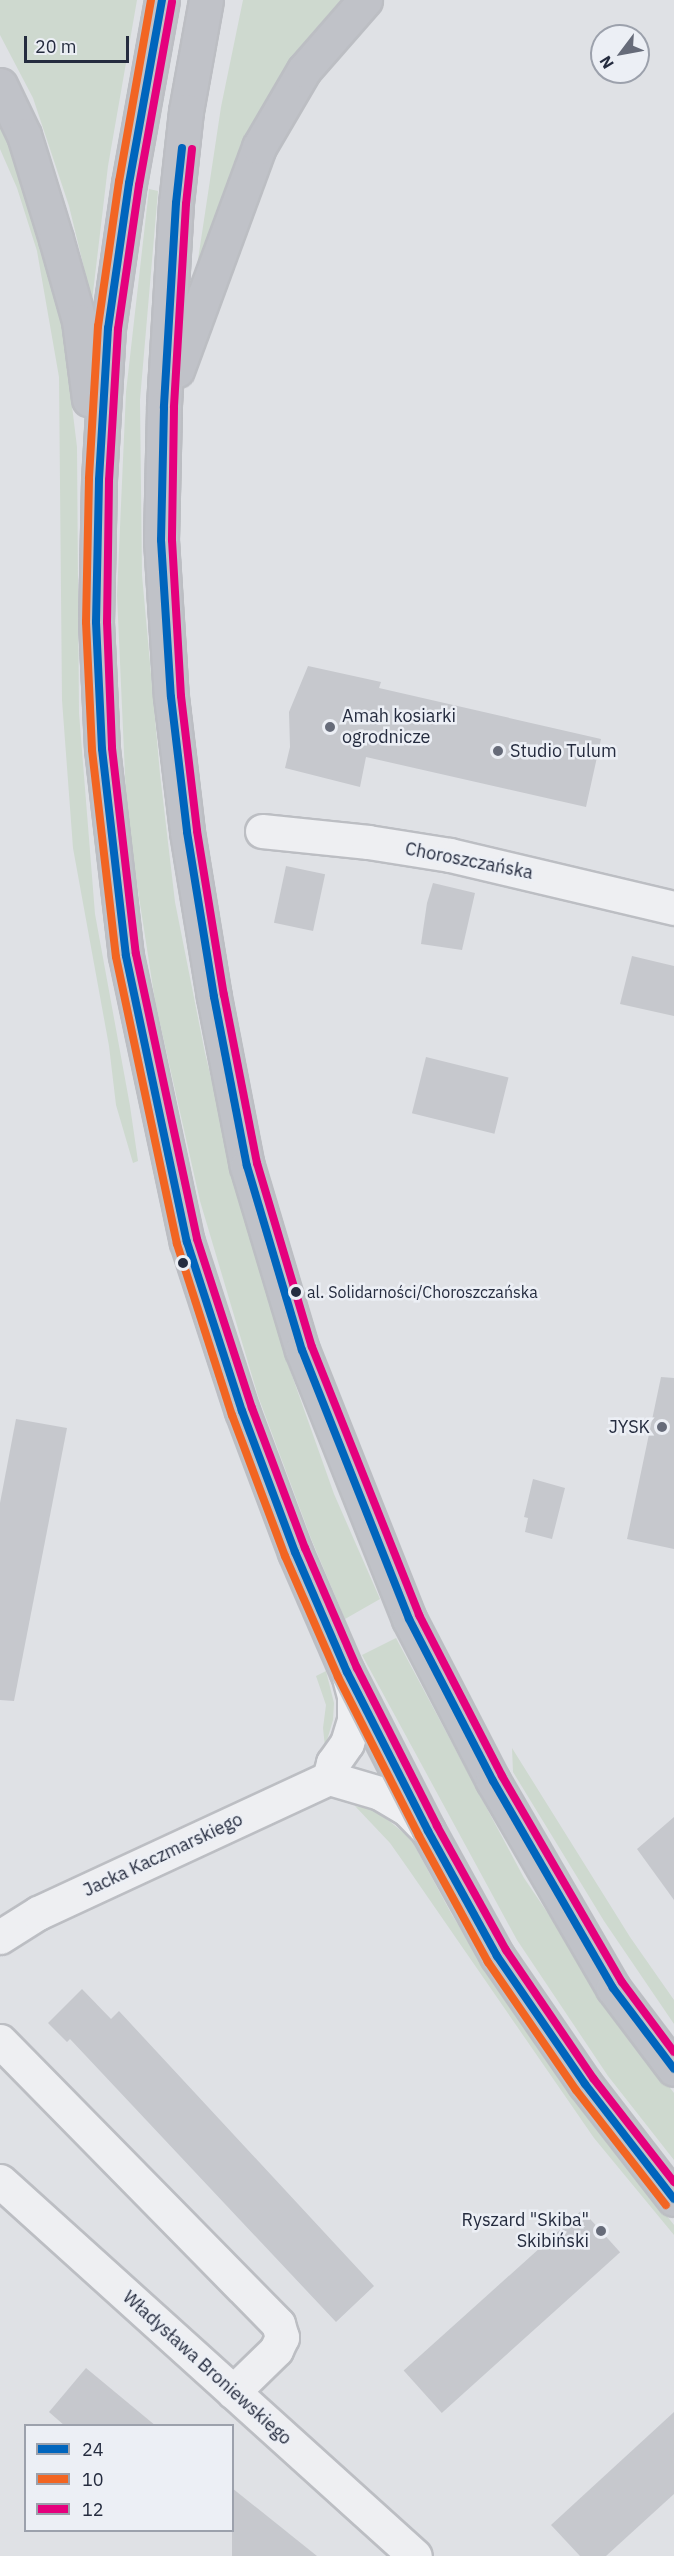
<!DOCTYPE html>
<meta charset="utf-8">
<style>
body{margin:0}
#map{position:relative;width:674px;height:2556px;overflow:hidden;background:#dfe1e5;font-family:"IBM Plex Sans",sans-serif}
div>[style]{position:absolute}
.green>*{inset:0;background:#ced9cf}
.building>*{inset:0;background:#c6c8cd;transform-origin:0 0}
.roads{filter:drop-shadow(2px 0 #bcbec3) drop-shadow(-2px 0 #bcbec3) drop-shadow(0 2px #bcbec3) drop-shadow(0 -2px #bcbec3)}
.street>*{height:33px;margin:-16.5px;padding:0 16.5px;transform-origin:16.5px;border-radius:16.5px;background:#eeeff2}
.secondary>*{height:33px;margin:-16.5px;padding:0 16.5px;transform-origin:16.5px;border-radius:16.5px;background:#c0c2c8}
.bus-1>*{height:8px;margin:-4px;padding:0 4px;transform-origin:4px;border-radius:4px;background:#0065bd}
.bus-2>*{height:8px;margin:-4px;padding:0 4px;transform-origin:4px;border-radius:4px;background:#f26522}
.bus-3>*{height:8px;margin:-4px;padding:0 4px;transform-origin:4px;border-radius:4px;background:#e5007d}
.dots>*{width:16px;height:16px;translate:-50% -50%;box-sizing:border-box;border:3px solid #eceff5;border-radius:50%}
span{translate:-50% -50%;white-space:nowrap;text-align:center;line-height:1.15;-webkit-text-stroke:5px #eceff5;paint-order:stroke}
.bus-label{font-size:16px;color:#252c3f}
.left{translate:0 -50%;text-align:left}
.poi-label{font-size:18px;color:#252c3f}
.right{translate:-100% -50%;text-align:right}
.street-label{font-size:18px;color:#252c3f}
.legend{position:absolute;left:24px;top:2424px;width:210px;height:108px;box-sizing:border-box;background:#eceff5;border:2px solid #9ca1ac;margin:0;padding:8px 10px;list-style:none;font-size:18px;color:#252c3f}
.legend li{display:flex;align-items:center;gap:12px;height:30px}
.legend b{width:30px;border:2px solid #9ca1ac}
.north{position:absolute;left:590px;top:24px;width:60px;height:60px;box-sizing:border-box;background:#eceff5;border:2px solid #9ca1ac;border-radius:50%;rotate:238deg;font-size:16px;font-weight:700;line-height:24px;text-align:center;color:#252c3f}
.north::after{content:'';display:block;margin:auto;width:21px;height:27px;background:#666b79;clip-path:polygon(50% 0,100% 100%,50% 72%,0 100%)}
.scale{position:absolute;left:24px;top:36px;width:105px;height:27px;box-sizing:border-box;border:3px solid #252c3f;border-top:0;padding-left:8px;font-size:18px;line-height:21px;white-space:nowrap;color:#252c3f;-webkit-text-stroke:4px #eceff5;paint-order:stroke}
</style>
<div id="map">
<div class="green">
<i style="clip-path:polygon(0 0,137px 0,108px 166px,92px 301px,69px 206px,33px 98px,0 35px)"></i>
<i style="clip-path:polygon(243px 0,341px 0,290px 59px,244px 138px,196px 273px,221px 107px)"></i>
<i style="clip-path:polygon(0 119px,40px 231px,63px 332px,77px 447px,79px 713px,95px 914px,130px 1106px,138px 1161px,133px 1163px,116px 1105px,109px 1046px,73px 848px,62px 700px,59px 377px,37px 251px,17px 188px,0 149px)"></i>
<i style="clip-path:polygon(149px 189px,158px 191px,140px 400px,142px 575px,160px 774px,175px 902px,205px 1053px,241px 1201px,284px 1353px,334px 1494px,380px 1599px,345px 1619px,312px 1541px,258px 1396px,200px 1201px,155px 1001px,127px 819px,117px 595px,126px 392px)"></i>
<i style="clip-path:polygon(396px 1638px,524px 1878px,641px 2051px,674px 2093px,674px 2160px,608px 2076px,517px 1940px,362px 1655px)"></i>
<i style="clip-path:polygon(326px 1671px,334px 1703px,333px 1720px,325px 1747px,323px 1728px,326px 1705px,316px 1676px)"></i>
<i style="clip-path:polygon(512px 1748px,630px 1937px,674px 2000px,674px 2024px,604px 1921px,513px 1772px)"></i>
<i style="clip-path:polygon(355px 1806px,376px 1810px,411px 1839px,452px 1915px,512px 2010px,588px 2115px,674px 2225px,674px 2235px,594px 2138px,409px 1870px,390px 1843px)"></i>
</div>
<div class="building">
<i style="clip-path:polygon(308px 666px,381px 682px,379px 688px,601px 739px,586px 807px,366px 757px,360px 787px,285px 768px,290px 747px,289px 712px)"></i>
<i style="left:286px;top:866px;width:40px;height:58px;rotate:12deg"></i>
<i style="clip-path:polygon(433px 883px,475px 893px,462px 950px,421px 944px,427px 903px)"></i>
<i style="clip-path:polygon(632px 956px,674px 966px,674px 1016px,620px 1004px)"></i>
<i style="left:426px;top:1057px;width:85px;height:58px;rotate:14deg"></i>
<i style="clip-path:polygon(661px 1377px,674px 1378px,674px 1549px,627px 1539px)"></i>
<i style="clip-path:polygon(16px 1419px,67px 1428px,14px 1701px,0 1700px,0 1503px)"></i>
<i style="clip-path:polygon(533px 1479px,565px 1488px,552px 1539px,525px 1532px,528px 1518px,524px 1517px)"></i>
<i style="clip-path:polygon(674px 1817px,674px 1900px,637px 1849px)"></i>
<i style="clip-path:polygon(82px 1989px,111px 2019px,119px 2011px,374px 2286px,336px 2322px,70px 2039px,67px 2042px,48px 2023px)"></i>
<i style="left:582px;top:2210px;width:57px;height:240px;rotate:48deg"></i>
<i style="clip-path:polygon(86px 2368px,156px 2426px,65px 2426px,49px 2412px)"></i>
<i style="clip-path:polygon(674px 2412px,674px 2494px,606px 2556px,580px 2556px,551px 2525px)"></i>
<i style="clip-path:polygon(232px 2488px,317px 2556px,232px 2556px)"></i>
</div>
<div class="roads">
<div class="street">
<i style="left:262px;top:831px;width:107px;rotate:5.9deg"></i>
<i style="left:368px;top:842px;width:83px;rotate:9deg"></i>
<i style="left:450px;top:855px;width:230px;rotate:13.3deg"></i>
<i style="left:329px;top:1778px;width:16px;rotate:-75deg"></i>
<i style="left:333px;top:1763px;width:24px;rotate:-55deg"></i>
<i style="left:347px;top:1743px;width:24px;rotate:-73deg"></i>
<i style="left:354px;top:1720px;width:24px;rotate:-90deg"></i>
<i style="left:354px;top:1696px;width:20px;rotate:-105deg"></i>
<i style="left:0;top:1937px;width:45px;rotate:-32.3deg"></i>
<i style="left:38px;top:1913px;width:321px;rotate:-24.9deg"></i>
<i style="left:329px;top:1778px;width:53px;rotate:16.4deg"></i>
<i style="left:380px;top:1793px;width:31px;rotate:31deg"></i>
<i style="left:407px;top:1809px;width:29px;rotate:46deg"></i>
<i style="left:0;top:2041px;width:397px;rotate:45.5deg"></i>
<i style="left:278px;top:2324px;width:14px;rotate:73deg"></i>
<i style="left:282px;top:2337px;width:14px;rotate:115deg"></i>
<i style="left:276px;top:2350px;width:60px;rotate:135.7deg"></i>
<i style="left:0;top:2181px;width:559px;rotate:42.1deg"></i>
</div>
<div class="secondary">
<i style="left:162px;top:0;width:186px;rotate:100.2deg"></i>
<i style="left:129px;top:183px;width:147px;rotate:98.2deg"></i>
<i style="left:108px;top:328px;width:152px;rotate:93.4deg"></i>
<i style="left:99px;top:480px;width:142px;rotate:91.2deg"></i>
<i style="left:96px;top:622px;width:127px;rotate:87.3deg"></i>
<i style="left:102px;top:749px;width:208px;rotate:83.4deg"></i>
<i style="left:126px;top:956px;width:292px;rotate:78deg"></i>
<i style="left:187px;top:1242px;width:178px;rotate:72deg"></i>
<i style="left:242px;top:1411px;width:151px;rotate:69.4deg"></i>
<i style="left:295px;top:1552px;width:131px;rotate:66.6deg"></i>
<i style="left:347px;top:1672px;width:178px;rotate:63deg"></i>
<i style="left:428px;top:1831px;width:143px;rotate:61.1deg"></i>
<i style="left:497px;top:1956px;width:155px;rotate:55.5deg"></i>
<i style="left:585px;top:2084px;width:145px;rotate:52.3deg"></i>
<i style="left:206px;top:0;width:113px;rotate:100.2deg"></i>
<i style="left:186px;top:111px;width:93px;rotate:96.2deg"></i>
<i style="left:176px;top:203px;width:205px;rotate:93.4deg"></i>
<i style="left:164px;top:408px;width:132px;rotate:91.3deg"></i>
<i style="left:161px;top:540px;width:157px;rotate:86.4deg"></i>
<i style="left:171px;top:697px;width:136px;rotate:83.2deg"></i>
<i style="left:187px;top:832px;width:167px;rotate:80.7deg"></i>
<i style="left:214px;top:997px;width:172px;rotate:79deg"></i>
<i style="left:247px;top:1166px;width:192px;rotate:73.4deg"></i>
<i style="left:302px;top:1350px;width:289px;rotate:68.3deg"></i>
<i style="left:409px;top:1619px;width:182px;rotate:62.6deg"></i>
<i style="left:493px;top:1781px;width:239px;rotate:59.9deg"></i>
<i style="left:613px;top:1988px;width:101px;rotate:53deg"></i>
<i style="left:0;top:85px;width:55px;rotate:64.4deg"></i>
<i style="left:24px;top:135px;width:109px;rotate:72.9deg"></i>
<i style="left:56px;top:239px;width:85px;rotate:74.3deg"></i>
<i style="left:79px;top:321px;width:79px;rotate:82.7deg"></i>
<i style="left:177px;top:370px;width:238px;rotate:-69.8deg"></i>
<i style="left:259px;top:147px;width:89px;rotate:-59.7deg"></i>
<i style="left:304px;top:70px;width:93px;rotate:-48.9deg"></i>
</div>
</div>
<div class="bus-1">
<i style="left:162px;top:0;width:186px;rotate:100.2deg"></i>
<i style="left:129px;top:183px;width:147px;rotate:98.2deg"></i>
<i style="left:108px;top:328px;width:152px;rotate:93.4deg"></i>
<i style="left:99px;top:480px;width:142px;rotate:91.2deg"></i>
<i style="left:96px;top:622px;width:127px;rotate:87.3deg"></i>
<i style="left:102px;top:749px;width:208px;rotate:83.4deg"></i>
<i style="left:126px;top:956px;width:292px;rotate:78deg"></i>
<i style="left:187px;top:1242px;width:178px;rotate:72deg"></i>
<i style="left:242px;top:1411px;width:151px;rotate:69.4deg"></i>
<i style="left:295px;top:1552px;width:131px;rotate:66.6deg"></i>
<i style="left:347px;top:1672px;width:178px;rotate:63deg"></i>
<i style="left:428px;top:1831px;width:143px;rotate:61.1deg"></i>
<i style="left:497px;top:1956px;width:155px;rotate:55.5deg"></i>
<i style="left:585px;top:2084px;width:145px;rotate:52.3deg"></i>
<i style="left:182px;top:148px;width:55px;rotate:96.2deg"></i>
<i style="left:176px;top:203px;width:205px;rotate:93.4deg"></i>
<i style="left:164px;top:408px;width:132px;rotate:91.3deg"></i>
<i style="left:161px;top:540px;width:157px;rotate:86.4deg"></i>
<i style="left:171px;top:697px;width:136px;rotate:83.2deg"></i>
<i style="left:187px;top:832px;width:167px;rotate:80.7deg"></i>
<i style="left:214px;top:997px;width:172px;rotate:79deg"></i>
<i style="left:247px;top:1166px;width:192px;rotate:73.4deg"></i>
<i style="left:302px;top:1350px;width:289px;rotate:68.3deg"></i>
<i style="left:409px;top:1619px;width:182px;rotate:62.6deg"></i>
<i style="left:493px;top:1781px;width:239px;rotate:59.9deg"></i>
<i style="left:613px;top:1988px;width:101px;rotate:53deg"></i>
</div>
<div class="bus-2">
<i style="left:151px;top:0;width:184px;rotate:100deg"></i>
<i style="left:119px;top:181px;width:147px;rotate:98.2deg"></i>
<i style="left:98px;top:326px;width:153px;rotate:93.4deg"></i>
<i style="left:89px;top:479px;width:143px;rotate:91.2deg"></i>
<i style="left:86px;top:622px;width:128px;rotate:87.3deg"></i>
<i style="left:92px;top:750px;width:208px;rotate:83.4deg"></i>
<i style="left:116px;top:957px;width:293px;rotate:78deg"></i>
<i style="left:177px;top:1244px;width:180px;rotate:72.2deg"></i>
<i style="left:232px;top:1415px;width:151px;rotate:69.4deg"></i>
<i style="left:285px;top:1556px;width:132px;rotate:66.3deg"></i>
<i style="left:338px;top:1677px;width:178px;rotate:63deg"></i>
<i style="left:419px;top:1836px;width:144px;rotate:61.3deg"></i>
<i style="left:488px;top:1962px;width:155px;rotate:55.5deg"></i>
<i style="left:576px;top:2090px;width:146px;rotate:52deg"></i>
</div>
<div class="bus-3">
<i style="left:172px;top:2px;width:186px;rotate:100.2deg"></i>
<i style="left:139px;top:185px;width:146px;rotate:98.3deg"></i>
<i style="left:118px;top:329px;width:151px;rotate:93.4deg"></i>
<i style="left:109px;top:480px;width:142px;rotate:90.8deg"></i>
<i style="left:107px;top:622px;width:126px;rotate:87.7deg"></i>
<i style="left:112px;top:748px;width:207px;rotate:83.4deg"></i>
<i style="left:136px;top:954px;width:291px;rotate:77.9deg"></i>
<i style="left:197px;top:1239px;width:178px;rotate:72deg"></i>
<i style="left:252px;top:1408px;width:150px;rotate:69.3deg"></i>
<i style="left:305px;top:1548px;width:131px;rotate:66.6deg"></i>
<i style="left:357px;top:1668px;width:177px;rotate:63.1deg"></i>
<i style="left:437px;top:1826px;width:142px;rotate:60.9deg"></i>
<i style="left:506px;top:1950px;width:155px;rotate:55.8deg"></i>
<i style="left:593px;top:2078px;width:132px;rotate:52.1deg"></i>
<i style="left:192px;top:149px;width:55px;rotate:96.2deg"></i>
<i style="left:186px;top:204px;width:204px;rotate:93.4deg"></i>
<i style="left:174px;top:408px;width:132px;rotate:90.9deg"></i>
<i style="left:172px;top:540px;width:156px;rotate:86.7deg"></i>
<i style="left:181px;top:696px;width:136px;rotate:83.2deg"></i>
<i style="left:197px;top:831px;width:166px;rotate:80.7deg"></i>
<i style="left:224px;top:995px;width:171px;rotate:78.9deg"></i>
<i style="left:257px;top:1163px;width:192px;rotate:73.4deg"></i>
<i style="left:312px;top:1347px;width:289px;rotate:68.2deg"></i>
<i style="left:419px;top:1615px;width:181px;rotate:62.7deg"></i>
<i style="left:502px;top:1776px;width:238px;rotate:59.8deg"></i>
<i style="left:622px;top:1982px;width:87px;rotate:53.4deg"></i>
</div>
<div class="dots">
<i style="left:330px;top:727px;background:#666b79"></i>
<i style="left:498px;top:751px;background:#666b79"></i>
<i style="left:183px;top:1263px;background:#252c3f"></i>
<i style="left:296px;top:1292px;background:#252c3f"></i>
<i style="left:662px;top:1427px;background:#666b79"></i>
<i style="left:601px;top:2231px;background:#666b79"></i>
</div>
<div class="bus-label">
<span class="left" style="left:307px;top:1292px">al. Solidarności/Choroszczańska</span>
</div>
<div class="poi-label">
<span class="left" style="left:342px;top:727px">Amah kosiarki<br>ogrodnicze</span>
<span class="left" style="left:510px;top:751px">Studio Tulum</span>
<span class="right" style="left:650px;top:1427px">JYSK</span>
<span class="right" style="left:589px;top:2231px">Ryszard "Skiba"<br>Skibiński</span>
</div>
<div class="street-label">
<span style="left:469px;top:861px;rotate:11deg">Choroszczańska</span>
<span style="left:163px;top:1855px;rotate:-25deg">Jacka Kaczmarskiego</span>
<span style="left:207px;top:2368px;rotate:42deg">Władysława Broniewskiego</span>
</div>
<ul class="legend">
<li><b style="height:8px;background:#0065bd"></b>24</li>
<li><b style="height:8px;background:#f26522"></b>10</li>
<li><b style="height:8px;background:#e5007d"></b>12</li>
</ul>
<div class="north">N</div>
<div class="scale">20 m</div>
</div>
